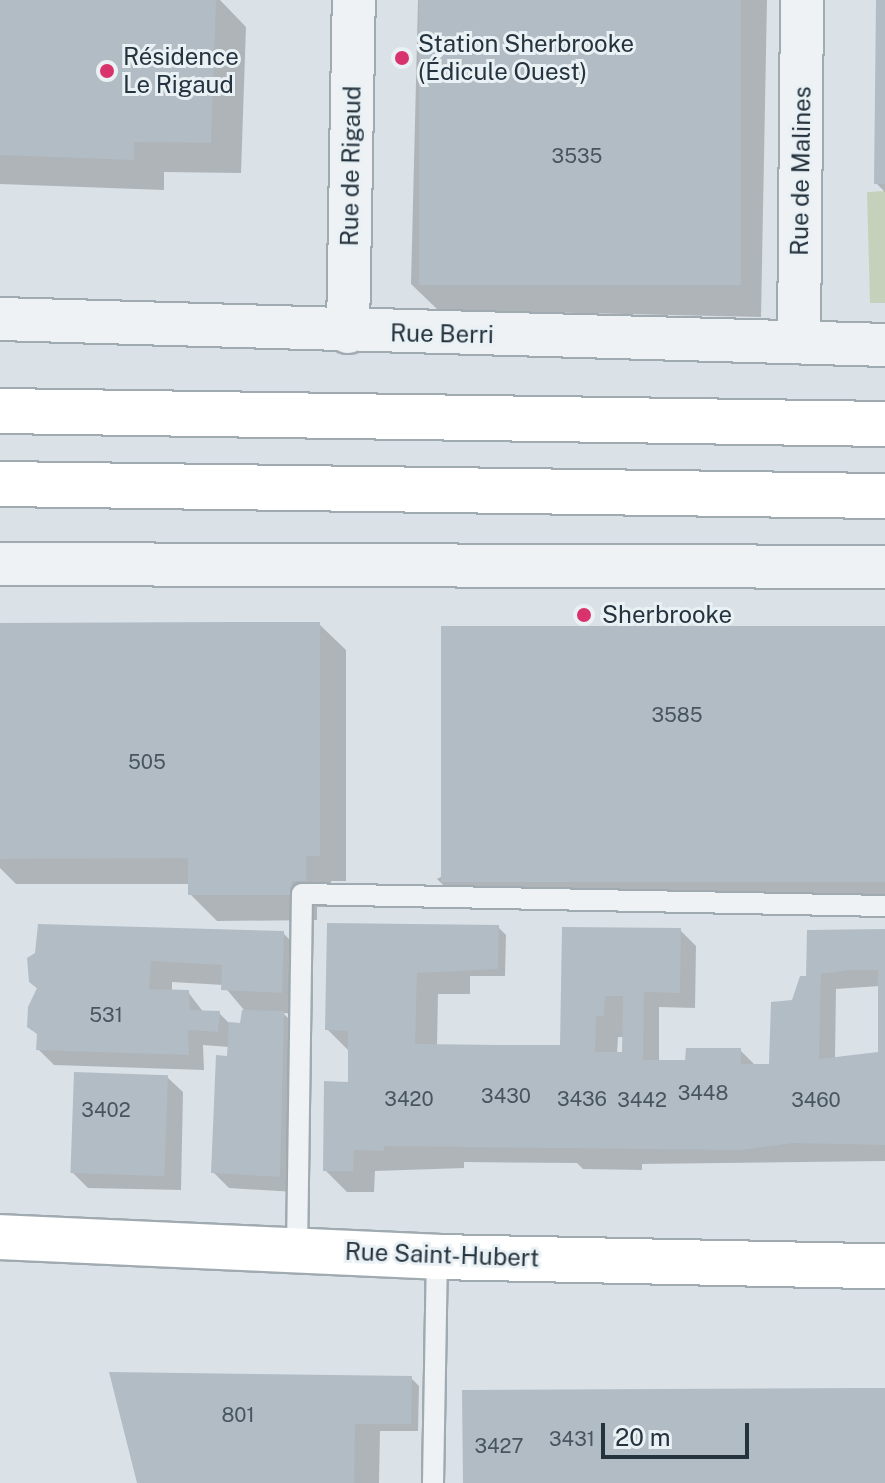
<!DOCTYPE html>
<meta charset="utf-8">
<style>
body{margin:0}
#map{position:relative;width:885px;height:1483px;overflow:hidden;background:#dbe2e7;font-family:"Public Sans",sans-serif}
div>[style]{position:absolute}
.green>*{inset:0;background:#c5d1bb}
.shadow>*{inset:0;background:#0003}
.building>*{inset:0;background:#b2bcc4;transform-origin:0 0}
.roads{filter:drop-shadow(2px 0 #a0aab1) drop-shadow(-2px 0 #a0aab1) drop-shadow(0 2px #a0aab1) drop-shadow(0 -2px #a0aab1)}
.lane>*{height:20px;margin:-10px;padding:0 10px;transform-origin:10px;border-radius:10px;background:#eef2f5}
.street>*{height:42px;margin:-21px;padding:0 21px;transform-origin:21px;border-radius:21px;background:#eef2f5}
.secondary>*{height:44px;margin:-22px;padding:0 22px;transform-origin:22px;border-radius:22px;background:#fff}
.dots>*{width:22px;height:22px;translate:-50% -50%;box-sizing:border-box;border:4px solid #eaf1f5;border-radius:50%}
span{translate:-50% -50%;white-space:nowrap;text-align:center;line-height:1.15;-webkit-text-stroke:6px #eaf1f5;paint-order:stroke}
.number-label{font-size:20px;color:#485560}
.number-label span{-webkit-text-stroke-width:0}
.poi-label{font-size:24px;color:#24333e}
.left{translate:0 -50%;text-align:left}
.street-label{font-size:24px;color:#24333e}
.scale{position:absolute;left:601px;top:1423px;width:148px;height:36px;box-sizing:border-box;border:4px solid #24333e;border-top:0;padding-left:10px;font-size:24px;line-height:28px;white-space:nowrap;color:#24333e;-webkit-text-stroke:6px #eaf1f5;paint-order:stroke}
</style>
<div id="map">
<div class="green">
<i style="clip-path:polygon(885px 191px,885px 303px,870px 303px,867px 192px)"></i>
</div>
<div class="shadow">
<i style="clip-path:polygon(0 0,220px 0,246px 27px,241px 173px,164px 172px,164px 190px,0 184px)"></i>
<i style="clip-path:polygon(418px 0,767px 0,761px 317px,438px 310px,411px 284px)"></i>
<i style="clip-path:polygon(878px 0,885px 0,885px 192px,876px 183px)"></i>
<i style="clip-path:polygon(319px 624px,346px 650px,346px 881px,331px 881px,331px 907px,317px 907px,317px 920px,217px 921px,190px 894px,190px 884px,16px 884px,0 868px,0 625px)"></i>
<i style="clip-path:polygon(885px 628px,885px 907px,464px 905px,437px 879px)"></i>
<i style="clip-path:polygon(evenodd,329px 925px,498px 927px,506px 935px,505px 976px,470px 976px,470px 994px,438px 994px,437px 1046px,562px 1051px,564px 929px,680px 930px,696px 946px,695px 1008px,659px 1007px,659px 1062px,687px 1062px,740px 1050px,756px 1066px,771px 1066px,794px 1002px,808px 978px,885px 932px,885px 1161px,642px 1164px,642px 1170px,583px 1169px,577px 1163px,464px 1162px,464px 1168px,375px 1171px,374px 1192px,347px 1192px,325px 1170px,350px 1084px,350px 1052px,328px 1030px,329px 925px,880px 986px,880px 1054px,835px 1059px,836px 989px,880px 986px,329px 925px,618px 1037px,625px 1037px,622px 1054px,617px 1054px,618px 1037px)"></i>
<i style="clip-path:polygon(evenodd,283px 933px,305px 955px,304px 1014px,283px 1013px,299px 1029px,295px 1192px,229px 1188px,213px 1172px,229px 1047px,203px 1045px,204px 1070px,54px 1065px,38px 1049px,39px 1036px,29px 1026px,38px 989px,30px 982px,283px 933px,172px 982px,223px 985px,244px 1010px,242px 1026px,230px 1024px,219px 1013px,204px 1013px,188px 992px,172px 992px,172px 982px)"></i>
<i style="clip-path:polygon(167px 1077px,183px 1092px,181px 1190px,88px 1188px,72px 1172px)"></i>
<i style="clip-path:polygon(411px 1378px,419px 1386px,418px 1431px,380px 1431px,379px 1483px,139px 1483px)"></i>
</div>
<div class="building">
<i style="clip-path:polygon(0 0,216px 0,211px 143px,134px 142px,134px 160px,0 155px)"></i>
<i style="left:419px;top:0;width:322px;height:285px"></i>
<i style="clip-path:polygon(876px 0,885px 0,885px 184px,874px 184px)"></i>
<i style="clip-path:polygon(228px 622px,320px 622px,320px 856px,306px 856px,306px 881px,292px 881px,292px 895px,188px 895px,188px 858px,0 859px,0 623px)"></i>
<i style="left:885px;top:626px;width:256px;height:444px;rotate:90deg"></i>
<i style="clip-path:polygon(evenodd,327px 923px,499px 925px,498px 969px,417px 973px,415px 1044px,502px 1045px,560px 1045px,562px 927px,681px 928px,680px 993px,644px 992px,643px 1060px,685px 1060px,686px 1048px,741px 1048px,741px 1064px,769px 1064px,771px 1002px,792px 1000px,800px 976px,806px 976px,807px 930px,885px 929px,885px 1145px,792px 1143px,740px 1150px,384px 1146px,384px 1151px,354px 1150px,353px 1171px,323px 1171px,324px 1081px,348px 1082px,348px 1031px,325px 1030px,327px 923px,850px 970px,878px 970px,878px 1052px,819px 1059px,821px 974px,850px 970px,327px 923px,605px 996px,623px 996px,622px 1052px,595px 1052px,596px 1016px,604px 1016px,605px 996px)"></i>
<i style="clip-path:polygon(38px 924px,284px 931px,282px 993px,221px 990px,222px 965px,151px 961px,149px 989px,189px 990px,190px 1010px,220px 1011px,218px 1032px,188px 1030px,189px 1055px,36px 1050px,37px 1034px,27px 1027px,28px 1007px,37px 988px,29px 982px,27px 958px,35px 953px)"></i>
<i style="clip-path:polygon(242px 1010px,284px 1011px,280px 1177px,211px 1173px,216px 1055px,227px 1056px,229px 1022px,240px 1023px)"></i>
<i style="left:74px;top:1072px;width:94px;height:101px;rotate:2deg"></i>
<i style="clip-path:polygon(109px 1372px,412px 1376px,411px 1424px,355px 1424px,354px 1483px,137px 1483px)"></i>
<i style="clip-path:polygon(857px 1388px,885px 1388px,885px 1483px,463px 1483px,462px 1390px)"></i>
</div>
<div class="roads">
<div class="lane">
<i style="left:297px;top:1251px;width:357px;rotate:-89.2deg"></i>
<i style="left:302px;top:894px;width:583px;rotate:1.18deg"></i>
<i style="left:433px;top:1483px;width:226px;rotate:-89deg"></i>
</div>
<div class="street">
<i style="left:0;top:319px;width:885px;rotate:1.68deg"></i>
<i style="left:348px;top:332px;width:332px;rotate:-89deg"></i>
<i style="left:799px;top:342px;width:342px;rotate:-89.5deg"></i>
<i style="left:0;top:564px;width:885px;rotate:0.19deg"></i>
</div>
<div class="secondary">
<i style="left:0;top:411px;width:885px;rotate:0.84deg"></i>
<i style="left:0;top:484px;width:885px;rotate:0.78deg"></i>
<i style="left:0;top:1237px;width:437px;rotate:2.6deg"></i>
<i style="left:437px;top:1257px;width:448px;rotate:1.2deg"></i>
</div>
</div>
<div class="dots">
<i style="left:402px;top:58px;background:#d8336d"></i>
<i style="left:107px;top:71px;background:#d8336d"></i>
<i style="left:584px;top:615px;background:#d8336d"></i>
</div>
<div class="number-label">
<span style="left:577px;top:156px">3535</span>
<span style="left:677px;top:715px">3585</span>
<span style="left:147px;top:762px">505</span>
<span style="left:106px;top:1015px">531</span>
<span style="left:703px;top:1093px">3448</span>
<span style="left:506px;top:1096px">3430</span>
<span style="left:409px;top:1099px">3420</span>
<span style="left:582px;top:1099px">3436</span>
<span style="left:642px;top:1100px">3442</span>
<span style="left:816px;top:1100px">3460</span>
<span style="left:106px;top:1110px">3402</span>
<span style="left:238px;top:1415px">801</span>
<span style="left:572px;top:1439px">3431</span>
<span style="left:499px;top:1446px">3427</span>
</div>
<div class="poi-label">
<span class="left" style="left:418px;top:58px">Station Sherbrooke<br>(Édicule Ouest)</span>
<span class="left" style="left:123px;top:71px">Résidence<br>Le Rigaud</span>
<span class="left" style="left:602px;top:615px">Sherbrooke</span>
</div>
<div class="street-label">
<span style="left:351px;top:166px;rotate:-89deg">Rue de Rigaud</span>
<span style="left:801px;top:171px;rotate:-89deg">Rue de Malines</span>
<span style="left:442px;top:334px;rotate:1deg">Rue Berri</span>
<span style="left:442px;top:1255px;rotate:2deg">Rue Saint-Hubert</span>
</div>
<div class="scale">20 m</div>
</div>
